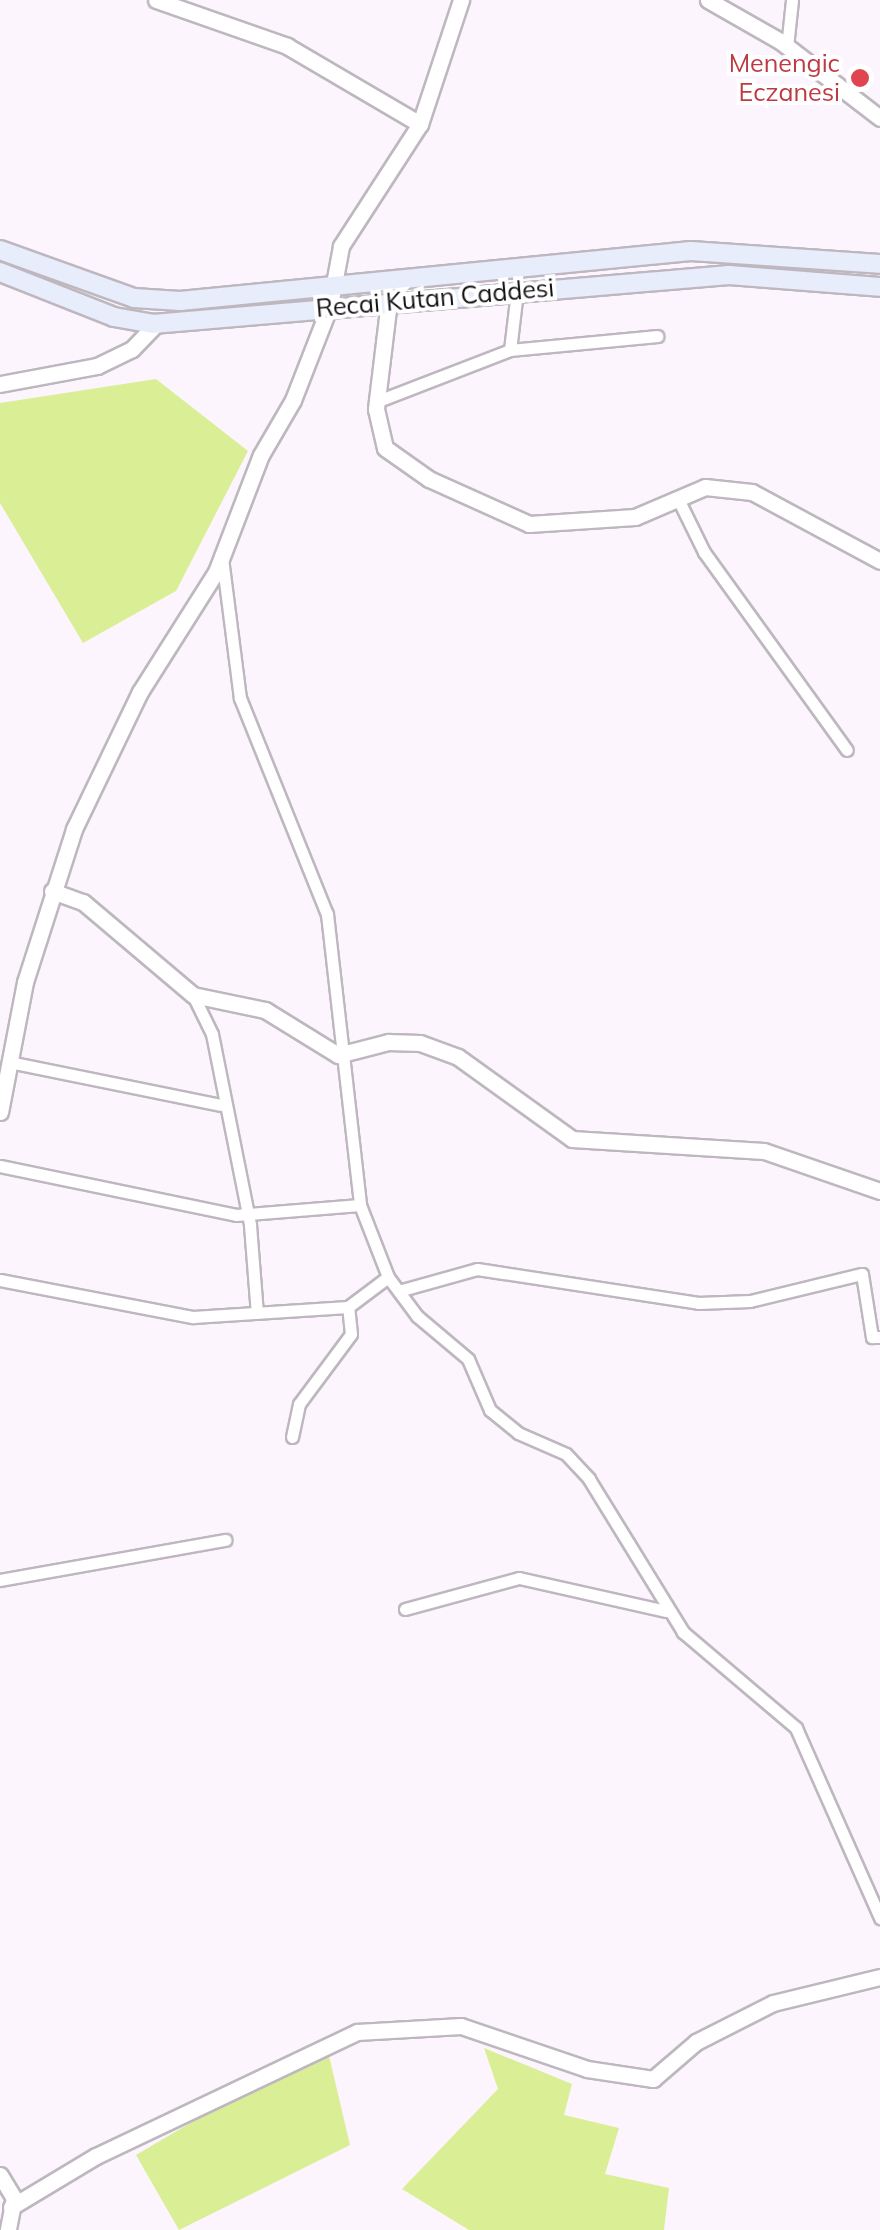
<!DOCTYPE html>
<style>
body{margin:0}
#map{position:relative;width:880px;height:2230px;overflow:hidden;background:#fcf5fd;font-family:Mulish,sans-serif}
div>[style]{position:absolute}
.green>*{inset:0;background:#daee95}
.roads{filter:drop-shadow(2px 0 #beb7bf) drop-shadow(-2px 0 #beb7bf) drop-shadow(0 2px #beb7bf) drop-shadow(0 -2px #beb7bf)}
.minor>*{height:11px;margin:-5.5px;padding:0 5.5px;transform-origin:5.5px;border-radius:5.5px;background:#fff}
.tertiary>*{height:15px;margin:-7.5px;padding:0 7.5px;transform-origin:7.5px;border-radius:7.5px;background:#fff}
.secondary>*{height:18px;margin:-9px;padding:0 9px;transform-origin:9px;border-radius:9px;background:#e8edfb}
.dots>*{width:28px;height:28px;translate:-50% -50%;box-sizing:border-box;border:5px solid #fff;border-radius:50%}
span{translate:-50% -50%;white-space:nowrap;text-align:center;line-height:1.15;-webkit-text-stroke:8px #fff;paint-order:stroke}
.health-label{font-size:25px;color:#be3a42}
.right{translate:-100% -50%;text-align:right}
.street-label{font-size:25px;color:#131113}
</style>
<div id="map">
<div class="green">
<i style="clip-path:polygon(156px 379px,248px 451px,176px 591px,83px 643px,0 503px,0 403px)"></i>
<i style="clip-path:polygon(326px 2043px,350px 2145px,179px 2230px,136px 2155px)"></i>
<i style="clip-path:polygon(484px 2048px,572px 2084px,564px 2115px,619px 2128px,605px 2174px,669px 2188px,664px 2230px,469px 2230px,402px 2189px,498px 2089px)"></i>
</div>
<div class="roads">
<div class="minor">
<i style="left:787px;top:47px;width:47px;rotate:-83.9deg"></i>
<i style="left:510px;top:350px;width:59px;rotate:-83.2deg"></i>
<i style="left:378px;top:401px;width:142px;rotate:-21.1deg"></i>
<i style="left:510px;top:350px;width:148px;rotate:-5.4deg"></i>
<i style="left:679px;top:501px;width:57px;rotate:63.9deg"></i>
<i style="left:704px;top:552px;width:244px;rotate:54.2deg"></i>
<i style="left:222px;top:558px;width:141px;rotate:82.7deg"></i>
<i style="left:240px;top:698px;width:233px;rotate:68.1deg"></i>
<i style="left:327px;top:914px;width:293px;rotate:83.5deg"></i>
<i style="left:360px;top:1205px;width:77px;rotate:68.7deg"></i>
<i style="left:388px;top:1277px;width:49px;rotate:53.4deg"></i>
<i style="left:417px;top:1316px;width:67px;rotate:40.1deg"></i>
<i style="left:468px;top:1359px;width:56px;rotate:66.7deg"></i>
<i style="left:490px;top:1410px;width:36px;rotate:39deg"></i>
<i style="left:518px;top:1433px;width:52px;rotate:23.6deg"></i>
<i style="left:566px;top:1454px;width:34px;rotate:47deg"></i>
<i style="left:589px;top:1479px;width:180px;rotate:58.4deg"></i>
<i style="left:683px;top:1632px;width:148px;rotate:40.3deg"></i>
<i style="left:796px;top:1728px;width:208px;rotate:66.1deg"></i>
<i style="left:193px;top:995px;width:43px;rotate:64deg"></i>
<i style="left:212px;top:1034px;width:195px;rotate:78.7deg"></i>
<i style="left:250px;top:1225px;width:88px;rotate:85.5deg"></i>
<i style="left:9px;top:1062px;width:215px;rotate:11.5deg"></i>
<i style="left:0;top:1166px;width:241px;rotate:11.7deg"></i>
<i style="left:236px;top:1215px;width:124px;rotate:-4.6deg"></i>
<i style="left:0;top:1280px;width:197px;rotate:10.9deg"></i>
<i style="left:193px;top:1317px;width:155px;rotate:-3.7deg"></i>
<i style="left:348px;top:1307px;width:50px;rotate:-36.9deg"></i>
<i style="left:402px;top:1290px;width:78px;rotate:-15.6deg"></i>
<i style="left:477px;top:1269px;width:224px;rotate:8.7deg"></i>
<i style="left:698px;top:1303px;width:52px;rotate:-2.2deg"></i>
<i style="left:750px;top:1301px;width:115px;rotate:-13.6deg"></i>
<i style="left:862px;top:1274px;width:64px;rotate:81deg"></i>
<i style="left:872px;top:1337px;width:8px"></i>
<i style="left:292px;top:1437px;width:34px;rotate:-78deg"></i>
<i style="left:299px;top:1404px;width:87px;rotate:-53.4deg"></i>
<i style="left:351px;top:1334px;width:27px;rotate:-96deg"></i>
<i style="left:0;top:1580px;width:229px;rotate:-10.1deg"></i>
<i style="left:405px;top:1609px;width:118px;rotate:-15.2deg"></i>
<i style="left:519px;top:1578px;width:150px;rotate:12.7deg"></i>
</div>
<div class="tertiary">
<i style="left:156px;top:0;width:139px;rotate:19.3deg"></i>
<i style="left:287px;top:46px;width:154px;rotate:30.4deg"></i>
<i style="left:708px;top:0;width:83px;rotate:29.7deg"></i>
<i style="left:780px;top:41px;width:126px;rotate:37.6deg"></i>
<i style="left:389px;top:301px;width:109px;rotate:96.9deg"></i>
<i style="left:376px;top:409px;width:40px;rotate:77deg"></i>
<i style="left:385px;top:448px;width:54px;rotate:35.2deg"></i>
<i style="left:429px;top:479px;width:110px;rotate:24.2deg"></i>
<i style="left:529px;top:524px;width:106px;rotate:-3.8deg"></i>
<i style="left:635px;top:517px;width:76px;rotate:-23.2deg"></i>
<i style="left:705px;top:487px;width:47px;rotate:6.1deg"></i>
<i style="left:752px;top:492px;width:145px;rotate:28.3deg"></i>
<i style="left:0;top:384px;width:99px;rotate:-10.5deg"></i>
<i style="left:97px;top:366px;width:39px;rotate:-26deg"></i>
<i style="left:132px;top:349px;width:35px;rotate:-46deg"></i>
<i style="left:52px;top:891px;width:33px;rotate:20deg"></i>
<i style="left:83px;top:902px;width:144px;rotate:40.2deg"></i>
<i style="left:193px;top:995px;width:74px;rotate:11.8deg"></i>
<i style="left:265px;top:1010px;width:86px;rotate:31.7deg"></i>
<i style="left:338px;top:1055px;width:52px;rotate:-14.6deg"></i>
<i style="left:388px;top:1042px;width:32px;rotate:2deg"></i>
<i style="left:420px;top:1043px;width:40px;rotate:20.2deg"></i>
<i style="left:458px;top:1057px;width:140px;rotate:35.7deg"></i>
<i style="left:572px;top:1139px;width:192px;rotate:3.6deg"></i>
<i style="left:764px;top:1151px;width:123px;rotate:19deg"></i>
<i style="left:0;top:1112px;width:132px;rotate:-79.1deg"></i>
<i style="left:25px;top:982px;width:161px;rotate:-72.2deg"></i>
<i style="left:74px;top:829px;width:152px;rotate:-64.3deg"></i>
<i style="left:140px;top:692px;width:142px;rotate:-57.7deg"></i>
<i style="left:216px;top:572px;width:125px;rotate:-69deg"></i>
<i style="left:261px;top:455px;width:64px;rotate:-59.8deg"></i>
<i style="left:293px;top:400px;width:102px;rotate:-68.7deg"></i>
<i style="left:330px;top:305px;width:60px;rotate:-79.4deg"></i>
<i style="left:341px;top:246px;width:145px;rotate:-57.1deg"></i>
<i style="left:420px;top:124px;width:131px;rotate:-71.7deg"></i>
<i style="left:0;top:2175px;width:27px;rotate:59deg"></i>
<i style="left:14px;top:2198px;width:33px;rotate:101deg"></i>
<i style="left:11px;top:2207px;width:99px;rotate:-31deg"></i>
<i style="left:96px;top:2156px;width:289px;rotate:-25.4deg"></i>
<i style="left:357px;top:2032px;width:104px;rotate:-3.3deg"></i>
<i style="left:461px;top:2026px;width:133px;rotate:18.8deg"></i>
<i style="left:587px;top:2069px;width:67px;rotate:8.6deg"></i>
<i style="left:653px;top:2079px;width:57px;rotate:-40.7deg"></i>
<i style="left:696px;top:2042px;width:86px;rotate:-26.9deg"></i>
<i style="left:773px;top:2003px;width:110px;rotate:-13.7deg"></i>
</div>
<div class="secondary">
<i style="left:0;top:250px;width:142px;rotate:19.7deg"></i>
<i style="left:134px;top:298px;width:46px;rotate:3.7deg"></i>
<i style="left:180px;top:301px;width:513px;rotate:-5.59deg"></i>
<i style="left:691px;top:251px;width:189px;rotate:3.9deg"></i>
<i style="left:0;top:272px;width:123px;rotate:21.5deg"></i>
<i style="left:114px;top:317px;width:40px;rotate:10deg"></i>
<i style="left:153px;top:324px;width:578px;rotate:-4.86deg"></i>
<i style="left:729px;top:275px;width:151px;rotate:4.5deg"></i>
</div>
</div>
<div class="dots">
<i style="left:860px;top:78px;background:#e0444e"></i>
</div>
<div class="health-label">
<span class="right" style="left:840px;top:78px">Menengic<br>Eczanesi</span>
</div>
<div class="street-label">
<span style="left:435px;top:298px;rotate:-5deg">Recai Kutan Caddesi</span>
</div>
</div>
